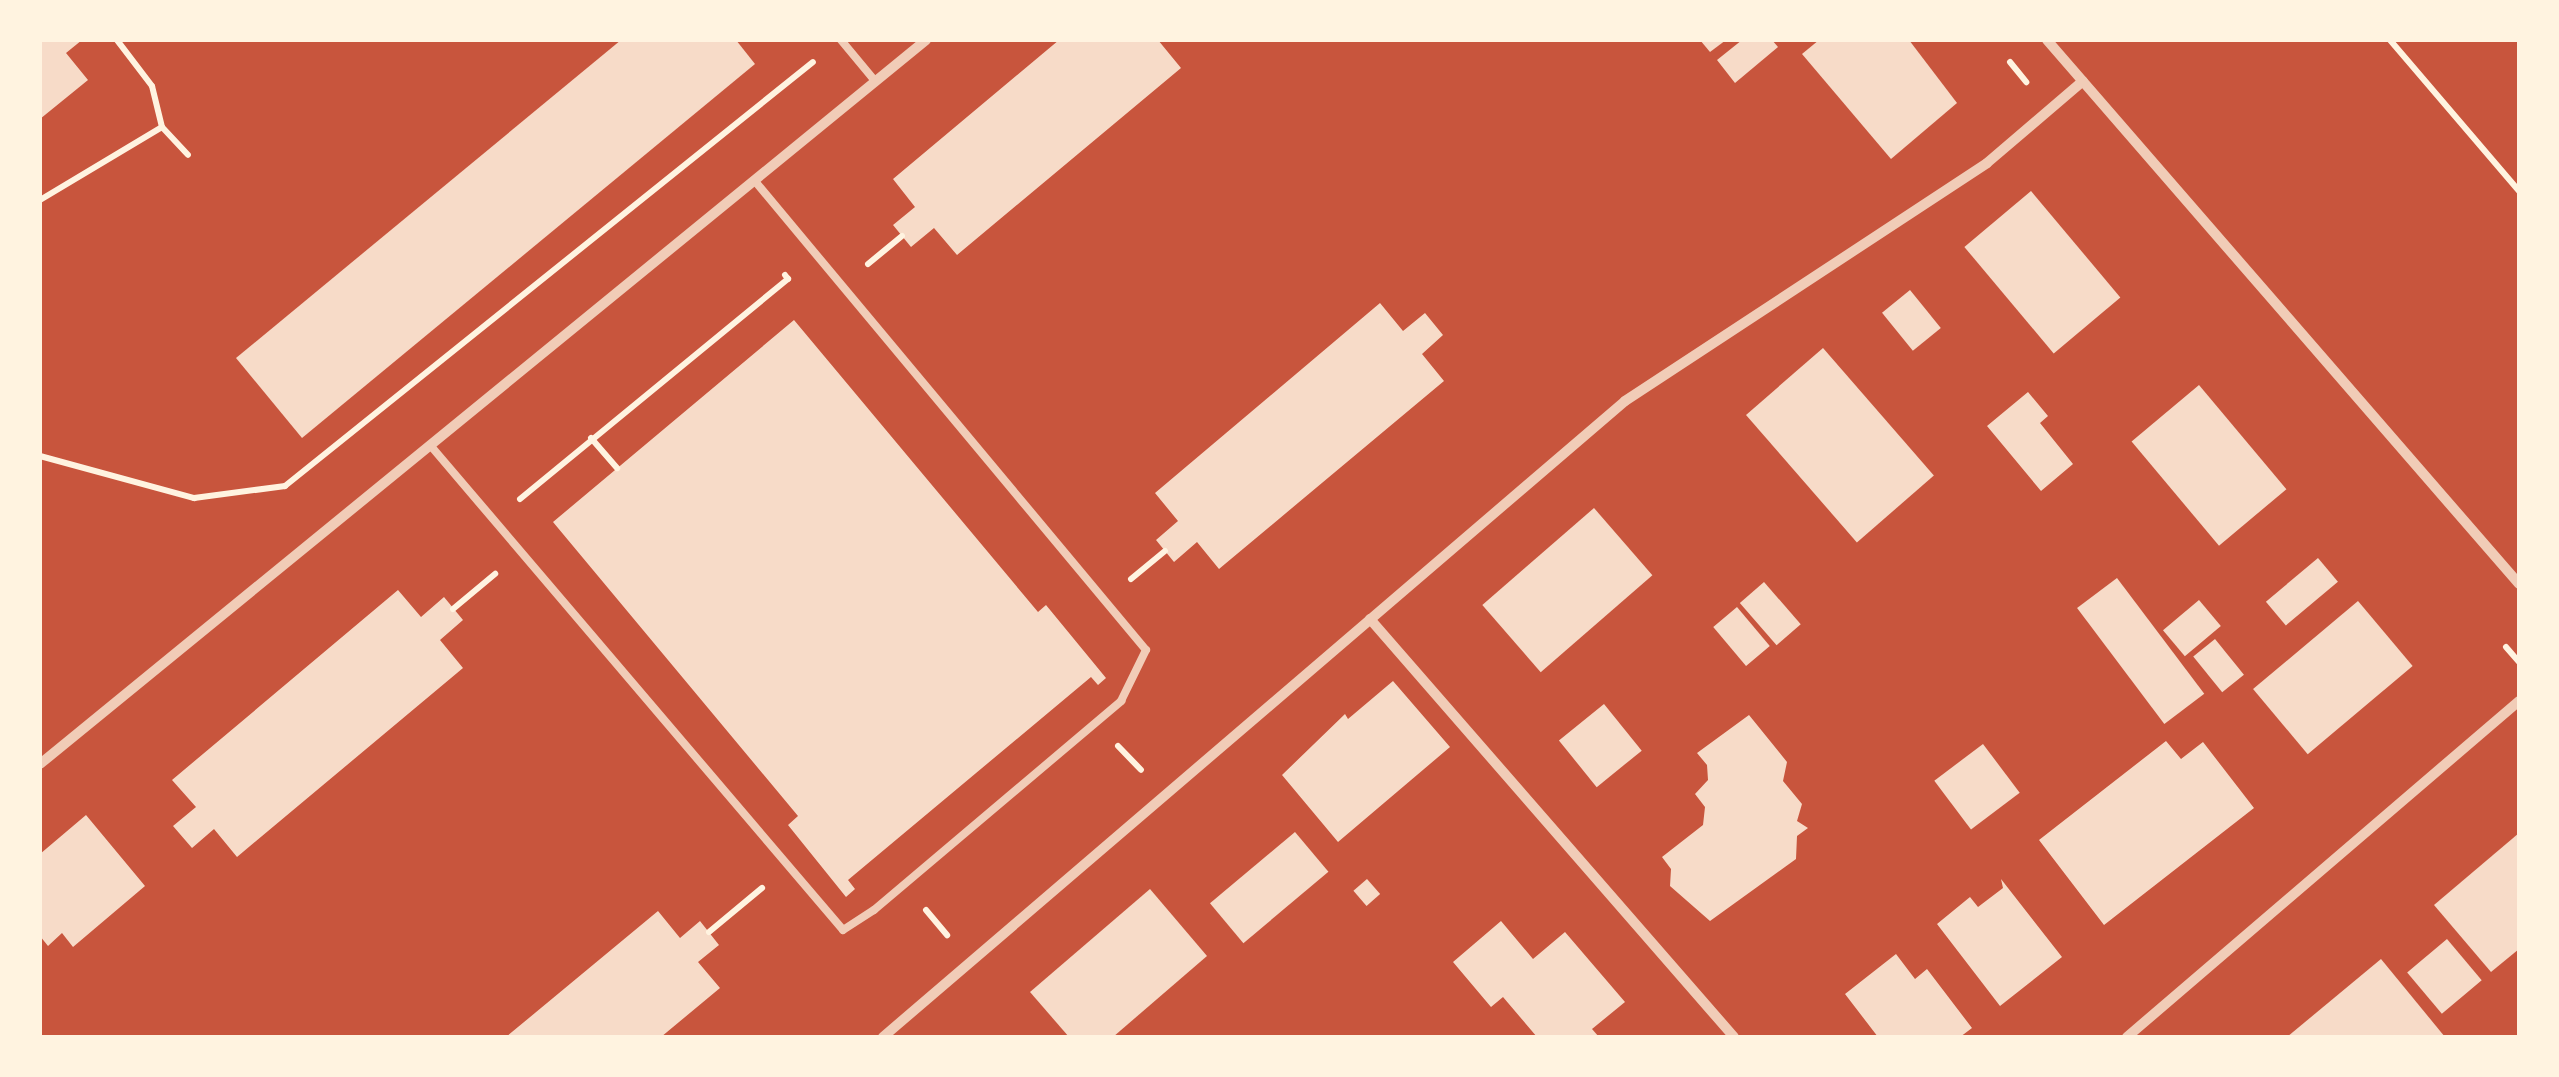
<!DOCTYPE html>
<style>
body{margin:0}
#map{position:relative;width:2559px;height:1077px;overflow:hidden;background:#c8553d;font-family:Montserrat,sans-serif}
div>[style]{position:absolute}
.building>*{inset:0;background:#f7dbc8;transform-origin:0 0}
.path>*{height:6px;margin:-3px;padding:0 3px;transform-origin:3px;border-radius:3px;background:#fff3e0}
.service>*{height:8px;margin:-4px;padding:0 4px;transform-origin:4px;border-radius:4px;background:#f1ccb7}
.minor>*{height:10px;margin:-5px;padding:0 5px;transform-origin:5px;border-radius:5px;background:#f1ccb7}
span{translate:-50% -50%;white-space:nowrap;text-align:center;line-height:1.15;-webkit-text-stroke:10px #fff3e0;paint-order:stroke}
.frame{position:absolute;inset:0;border:42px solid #fff3e0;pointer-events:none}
</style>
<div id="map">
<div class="building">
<i style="clip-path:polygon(40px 40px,82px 40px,66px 53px,88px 80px,40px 119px)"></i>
<i style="clip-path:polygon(621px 40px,736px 40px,755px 64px,302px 438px,236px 358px)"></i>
<i style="clip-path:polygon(1059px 40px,1158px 40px,1181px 68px,957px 255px,934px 228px,911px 247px,893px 225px,915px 207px,893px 179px)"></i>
<i style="clip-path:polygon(1700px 40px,1726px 40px,1710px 52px)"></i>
<i style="clip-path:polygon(1742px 40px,1772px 40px,1778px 47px,1735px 83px,1717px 60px)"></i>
<i style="clip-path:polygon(1819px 40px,1909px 40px,1957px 103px,1891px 159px,1802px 54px)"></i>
<i style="left:2031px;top:191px;width:139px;height:87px;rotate:50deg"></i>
<i style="left:1910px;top:290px;width:49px;height:36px;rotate:51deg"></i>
<i style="clip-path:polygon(1380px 303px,1403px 331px,1425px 313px,1443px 335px,1422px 354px,1444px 381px,1219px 569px,1197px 542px,1174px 562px,1156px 540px,1178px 521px,1155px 493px)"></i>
<i style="clip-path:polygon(794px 320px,1038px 612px,1046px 605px,1106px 678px,1098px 685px,1091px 677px,848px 880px,855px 889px,846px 897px,788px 825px,798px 816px,553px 522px)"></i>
<i style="left:1823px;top:348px;width:169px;height:102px;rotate:49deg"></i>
<i style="left:2199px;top:385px;width:136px;height:88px;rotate:50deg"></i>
<i style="clip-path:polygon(2028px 392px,2048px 416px,2040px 423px,2073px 464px,2041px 491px,1987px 426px)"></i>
<i style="left:1594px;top:508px;width:89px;height:148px;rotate:49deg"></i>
<i style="left:2318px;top:558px;width:31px;height:68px;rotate:50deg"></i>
<i style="left:2117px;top:578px;width:145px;height:50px;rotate:53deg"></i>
<i style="left:1764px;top:582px;width:56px;height:32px;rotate:49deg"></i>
<i style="clip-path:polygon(398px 590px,421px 617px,444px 597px,463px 620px,440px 640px,463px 668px,237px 857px,214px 829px,192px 848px,173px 826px,196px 807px,172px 780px)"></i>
<i style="left:2199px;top:600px;width:34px;height:47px;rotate:50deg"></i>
<i style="left:2358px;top:601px;width:85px;height:137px;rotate:50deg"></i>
<i style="left:1737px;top:607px;width:51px;height:31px;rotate:50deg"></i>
<i style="left:2215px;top:639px;width:46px;height:28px;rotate:51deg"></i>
<i style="clip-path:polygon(1393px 681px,1450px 747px,1338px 842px,1282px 775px,1345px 714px,1348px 719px)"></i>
<i style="left:1604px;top:704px;width:60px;height:58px;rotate:51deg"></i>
<i style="clip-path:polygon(1749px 715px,1787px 762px,1783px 781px,1802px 804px,1797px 821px,1808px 828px,1797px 836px,1796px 859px,1710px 921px,1670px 886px,1671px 869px,1662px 857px,1703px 825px,1705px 807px,1695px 794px,1708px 780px,1707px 765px,1697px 753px)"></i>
<i style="clip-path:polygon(2166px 741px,2181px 759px,2203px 742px,2254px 808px,2104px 925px,2039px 840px)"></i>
<i style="left:1983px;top:744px;width:61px;height:61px;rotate:53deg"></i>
<i style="clip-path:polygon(86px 815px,145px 886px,73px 947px,62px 933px,48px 946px,40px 936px,40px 854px)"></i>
<i style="left:1295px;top:832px;width:52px;height:111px;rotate:50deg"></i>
<i style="clip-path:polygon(2519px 833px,2519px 949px,2491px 972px,2434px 905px)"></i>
<i style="left:1367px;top:879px;width:20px;height:18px;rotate:49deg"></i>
<i style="clip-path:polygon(2001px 879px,2062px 957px,2000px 1006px,1937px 924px,1970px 897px,1978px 907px,2003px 888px)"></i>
<i style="clip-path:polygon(1150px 889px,1207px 956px,1113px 1037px,1069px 1037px,1030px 992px)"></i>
<i style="clip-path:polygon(658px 911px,680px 938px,700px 921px,719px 945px,698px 962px,720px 988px,661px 1037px,506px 1037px)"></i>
<i style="clip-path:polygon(1501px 921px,1533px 959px,1565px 932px,1625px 1002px,1592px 1029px,1599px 1037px,1537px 1037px,1503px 997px,1491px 1007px,1453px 962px)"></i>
<i style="left:2447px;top:939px;width:54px;height:52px;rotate:50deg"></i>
<i style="clip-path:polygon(1896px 954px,1915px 979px,1927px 969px,1972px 1028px,1960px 1037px,1878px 1037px,1845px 994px)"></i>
<i style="clip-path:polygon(2381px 959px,2445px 1037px,2287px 1037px)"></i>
</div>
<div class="path">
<i style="left:2390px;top:40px;width:199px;rotate:49.5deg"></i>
<i style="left:2010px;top:62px;width:26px;rotate:51deg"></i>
<i style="left:162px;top:127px;width:38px;rotate:47deg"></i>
<i style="left:40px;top:200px;width:142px;rotate:-30.9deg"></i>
<i style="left:162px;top:127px;width:42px;rotate:-103.7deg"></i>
<i style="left:152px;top:86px;width:58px;rotate:-127.3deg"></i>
<i style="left:868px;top:264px;width:44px;rotate:-39.5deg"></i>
<i style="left:591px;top:438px;width:40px;rotate:49deg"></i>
<i style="left:40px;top:456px;width:160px;rotate:15.3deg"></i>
<i style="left:194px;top:498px;width:92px;rotate:-7.5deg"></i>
<i style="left:285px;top:486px;width:677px;rotate:-38.77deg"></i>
<i style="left:520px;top:499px;width:347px;rotate:-39.4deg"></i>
<i style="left:788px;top:279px;width:5px;rotate:-127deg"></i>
<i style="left:1131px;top:579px;width:44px;rotate:-39.5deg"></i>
<i style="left:453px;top:609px;width:55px;rotate:-39.8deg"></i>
<i style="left:2506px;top:647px;width:20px;rotate:49deg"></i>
<i style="left:1118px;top:746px;width:33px;rotate:46deg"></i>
<i style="left:926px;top:910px;width:33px;rotate:50deg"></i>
<i style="left:709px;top:932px;width:69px;rotate:-39.7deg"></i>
</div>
<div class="service">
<i style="left:841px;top:40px;width:53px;rotate:50.3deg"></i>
<i style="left:430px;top:445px;width:637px;rotate:49.58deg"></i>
<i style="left:843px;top:930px;width:37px;rotate:-33deg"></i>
<i style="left:874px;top:910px;width:324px;rotate:-40.2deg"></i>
<i style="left:1121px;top:701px;width:57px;rotate:-63.9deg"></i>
<i style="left:1146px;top:650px;width:612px;rotate:-129.83deg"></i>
</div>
<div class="minor">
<i style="left:2047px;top:40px;width:720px;rotate:49.05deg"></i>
<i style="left:1370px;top:619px;width:554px;rotate:48.95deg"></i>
<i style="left:40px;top:764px;width:1144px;rotate:-39.25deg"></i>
<i style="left:883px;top:1037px;width:977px;rotate:-40.6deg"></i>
<i style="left:1625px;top:401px;width:433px;rotate:-33.3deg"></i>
<i style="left:1987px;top:163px;width:126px;rotate:-40.5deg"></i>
<i style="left:2127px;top:1037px;width:516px;rotate:-40.6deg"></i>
</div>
<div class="frame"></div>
</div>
